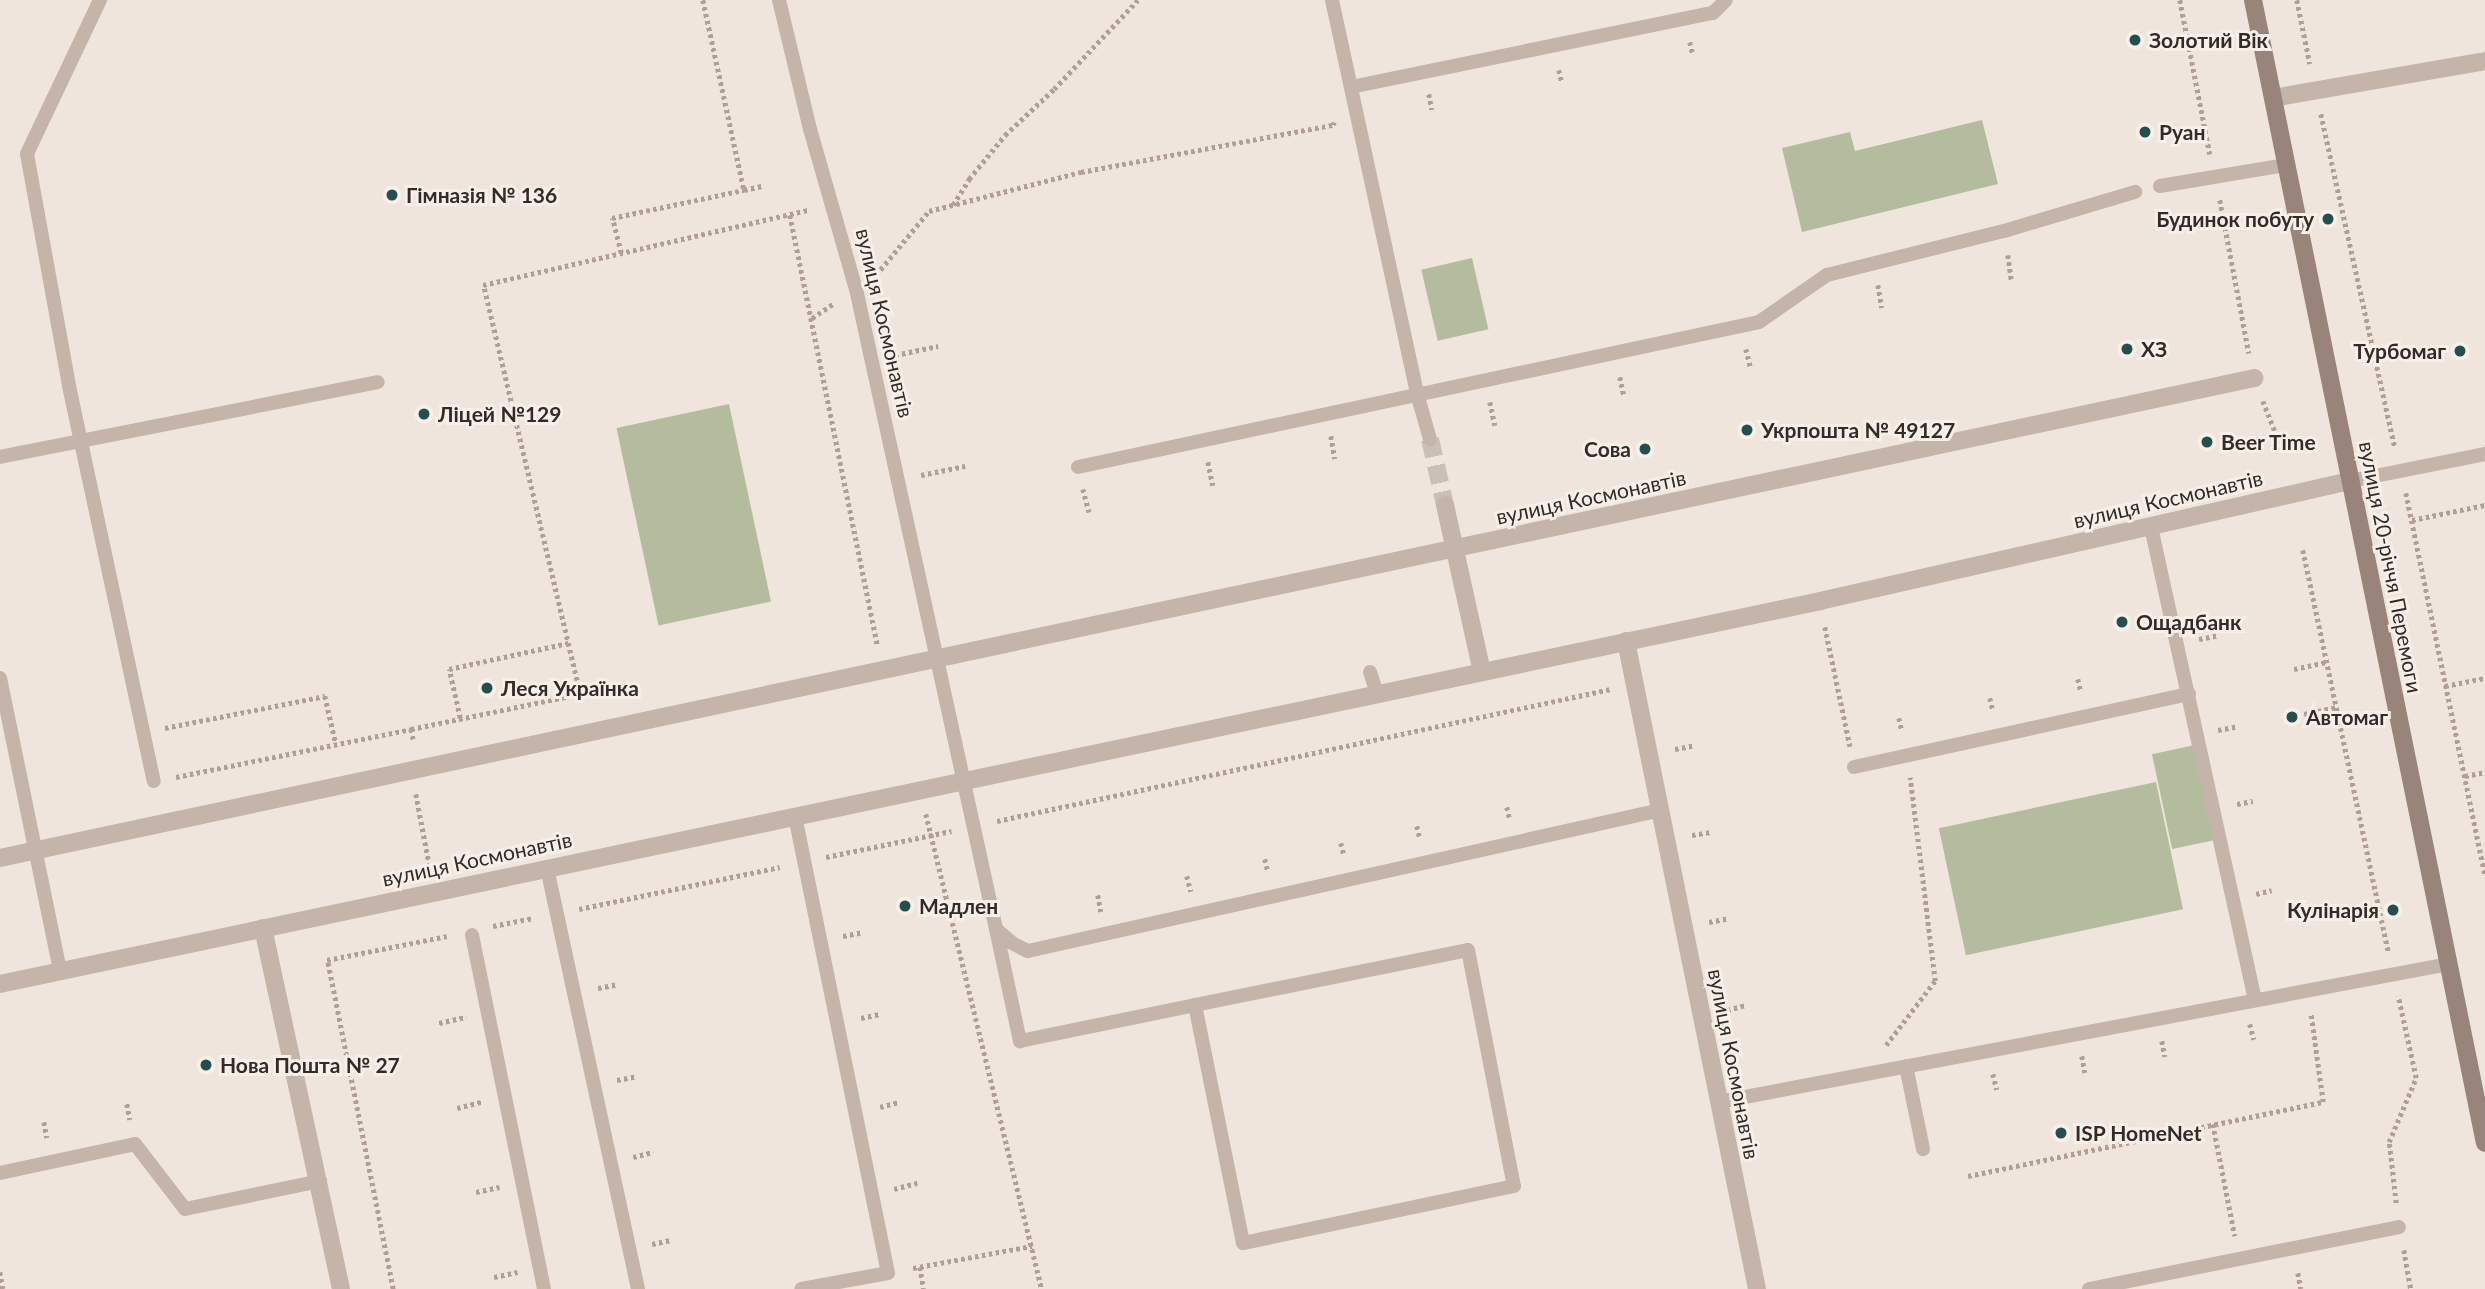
<!DOCTYPE html>
<meta charset="utf-8">
<style>
body{margin:0}
#map{position:relative;width:2485px;height:1289px;overflow:hidden;background:#efe5dc;font-family:Lato,sans-serif}
div>[style]{position:absolute}
.green>*{inset:0;background:#b4bc9e;transform-origin:0 0}
.street-tunnel>*{height:18px;margin-top:-9px;transform-origin:0;background:repeating-linear-gradient(90deg,#cac0b8 0 18px,transparent 0 27px)}
.path>*{height:4.5px;margin-top:-2.25px;transform-origin:0;background:repeating-linear-gradient(90deg,#b19e94 0 3.5px,transparent 0 7px)}
.lane>*{height:14px;margin:-7px;padding:0 7px;transform-origin:7px;border-radius:7px;background:#c5b4aa}
.street>*{height:18px;margin:-9px;padding:0 9px;transform-origin:9px;border-radius:9px;background:#c5b4aa}
.secondary>*{height:18px;margin:-9px;padding:0 9px;transform-origin:9px;border-radius:9px;background:#99847b}
.dots>*{width:19px;height:19px;translate:-50% -50%;box-sizing:border-box;border:4px solid #f7efe8;border-radius:50%}
span{translate:-50% -50%;white-space:nowrap;text-align:center;line-height:1.15;-webkit-text-stroke:6px #f7efe8;paint-order:stroke}
.poi-label{font-size:21px;color:#342b28;font-weight:700}
.left{translate:0 -50%;text-align:left}
.right{translate:-100% -50%;text-align:right}
.street-label{font-size:21px;color:#342b28}
</style>
<div id="map">
<div class="green">
<i style="clip-path:polygon(1982px 120px,1998px 184px,1802px 232px,1782px 148px,1850px 132px,1855px 151px)"></i>
<i style="left:1472px;top:258px;width:73px;height:52px;rotate:77deg"></i>
<i style="left:729px;top:404px;width:202px;height:115px;rotate:78deg"></i>
<i style="left:2195px;top:745px;width:97px;height:44px;rotate:78deg"></i>
<i style="left:2156px;top:782px;width:130px;height:222px;rotate:78deg"></i>
</div>
<div class="street-tunnel">
<i style="left:1430px;top:439px;width:68px;rotate:77.2deg"></i>
</div>
<div class="path">
<i style="left:703px;top:0;width:194px;rotate:77.8deg"></i>
<i style="left:744px;top:190px;width:18px;rotate:-13deg"></i>
<i style="left:2180px;top:0;width:157px;rotate:79deg"></i>
<i style="left:2297px;top:0;width:65px;rotate:78.5deg"></i>
<i style="left:1690px;top:42px;width:13px;rotate:77deg"></i>
<i style="left:1559px;top:70px;width:13px;rotate:77deg"></i>
<i style="left:1429px;top:94px;width:16px;rotate:79deg"></i>
<i style="left:2321px;top:114px;width:341px;rotate:77.5deg"></i>
<i style="left:2220px;top:200px;width:156px;rotate:79.3deg"></i>
<i style="left:953px;top:205px;width:31px;rotate:-58deg"></i>
<i style="left:969px;top:179px;width:57px;rotate:-50.7deg"></i>
<i style="left:1005px;top:135px;width:67px;rotate:-43.2deg"></i>
<i style="left:1054px;top:89px;width:122px;rotate:-46.7deg"></i>
<i style="left:790px;top:215px;width:440px;rotate:78.5deg"></i>
<i style="left:621px;top:253px;width:36px;rotate:-104deg"></i>
<i style="left:612px;top:218px;width:135px;rotate:-12deg"></i>
<i style="left:2008px;top:255px;width:27px;rotate:82deg"></i>
<i style="left:876px;top:275px;width:83px;rotate:-50.4deg"></i>
<i style="left:929px;top:211px;width:157px;rotate:-14.4deg"></i>
<i style="left:1081px;top:172px;width:256px;rotate:-10.6deg"></i>
<i style="left:1333px;top:125px;width:3px;rotate:-72deg"></i>
<i style="left:1878px;top:285px;width:23px;rotate:80deg"></i>
<i style="left:812px;top:318px;width:27px;rotate:-34deg"></i>
<i style="left:1746px;top:349px;width:21px;rotate:76deg"></i>
<i style="left:895px;top:355px;width:44px;rotate:-11.8deg"></i>
<i style="left:1620px;top:377px;width:19px;rotate:78deg"></i>
<i style="left:2263px;top:401px;width:52px;rotate:68.4deg"></i>
<i style="left:1490px;top:402px;width:24px;rotate:78deg"></i>
<i style="left:1331px;top:436px;width:23px;rotate:80deg"></i>
<i style="left:1208px;top:462px;width:24px;rotate:78deg"></i>
<i style="left:921px;top:475px;width:45px;rotate:-11.6deg"></i>
<i style="left:1083px;top:489px;width:24px;rotate:75deg"></i>
<i style="left:2406px;top:493px;width:389px;rotate:78.3deg"></i>
<i style="left:2412px;top:520px;width:75px;rotate:-11.6deg"></i>
<i style="left:2303px;top:550px;width:412px;rotate:78deg"></i>
<i style="left:1825px;top:627px;width:122px;rotate:78.1deg"></i>
<i style="left:2199px;top:639px;width:20px;rotate:-11deg"></i>
<i style="left:2294px;top:669px;width:34px;rotate:-12deg"></i>
<i style="left:2078px;top:679px;width:13px;rotate:77deg"></i>
<i style="left:2445px;top:686px;width:41px;rotate:-11.3deg"></i>
<i style="left:1990px;top:698px;width:13px;rotate:77deg"></i>
<i style="left:2304px;top:714px;width:33px;rotate:-12deg"></i>
<i style="left:460px;top:718px;width:50px;rotate:-102.7deg"></i>
<i style="left:449px;top:669px;width:122px;rotate:-12.3deg"></i>
<i style="left:1899px;top:718px;width:13px;rotate:77deg"></i>
<i style="left:165px;top:728px;width:163px;rotate:-11.3deg"></i>
<i style="left:325px;top:696px;width:49px;rotate:77.1deg"></i>
<i style="left:411px;top:729px;width:173px;rotate:-11.7deg"></i>
<i style="left:580px;top:694px;width:420px;rotate:-103.3deg"></i>
<i style="left:483px;top:285px;width:334px;rotate:-13deg"></i>
<i style="left:2218px;top:730px;width:20px;rotate:-11deg"></i>
<i style="left:1675px;top:749px;width:20px;rotate:-11deg"></i>
<i style="left:2465px;top:776px;width:20px;rotate:-11deg"></i>
<i style="left:176px;top:777px;width:240px;rotate:-11.5deg"></i>
<i style="left:411px;top:729px;width:13px;rotate:77deg"></i>
<i style="left:416px;top:794px;width:75px;rotate:79.3deg"></i>
<i style="left:2237px;top:804px;width:16px;rotate:-11deg"></i>
<i style="left:1507px;top:807px;width:13px;rotate:77deg"></i>
<i style="left:926px;top:814px;width:489px;rotate:76.3deg"></i>
<i style="left:997px;top:821px;width:628px;rotate:-12.13deg"></i>
<i style="left:1417px;top:826px;width:13px;rotate:77deg"></i>
<i style="left:1692px;top:835px;width:20px;rotate:-9deg"></i>
<i style="left:1341px;top:843px;width:12px;rotate:76deg"></i>
<i style="left:826px;top:857px;width:128px;rotate:-11.7deg"></i>
<i style="left:1265px;top:859px;width:13px;rotate:77deg"></i>
<i style="left:1187px;top:876px;width:16px;rotate:76deg"></i>
<i style="left:2256px;top:894px;width:16px;rotate:-14deg"></i>
<i style="left:1098px;top:895px;width:17px;rotate:80deg"></i>
<i style="left:579px;top:909px;width:205px;rotate:-11.8deg"></i>
<i style="left:1709px;top:922px;width:20px;rotate:-11deg"></i>
<i style="left:493px;top:926px;width:41px;rotate:-11.3deg"></i>
<i style="left:843px;top:936px;width:20px;rotate:-11deg"></i>
<i style="left:598px;top:988px;width:20px;rotate:-11deg"></i>
<i style="left:1727px;top:1010px;width:20px;rotate:-15deg"></i>
<i style="left:861px;top:1018px;width:19px;rotate:-12deg"></i>
<i style="left:439px;top:1023px;width:28px;rotate:-13deg"></i>
<i style="left:2250px;top:1024px;width:16px;rotate:76deg"></i>
<i style="left:2162px;top:1041px;width:16px;rotate:79deg"></i>
<i style="left:1886px;top:1045px;width:81px;rotate:-52.6deg"></i>
<i style="left:1935px;top:981px;width:205px;rotate:-97deg"></i>
<i style="left:2082px;top:1056px;width:17px;rotate:80deg"></i>
<i style="left:1993px;top:1074px;width:16px;rotate:76deg"></i>
<i style="left:617px;top:1080px;width:20px;rotate:-11deg"></i>
<i style="left:127px;top:1104px;width:16px;rotate:79deg"></i>
<i style="left:880px;top:1107px;width:20px;rotate:-15deg"></i>
<i style="left:457px;top:1108px;width:25px;rotate:-14deg"></i>
<i style="left:44px;top:1122px;width:16px;rotate:79deg"></i>
<i style="left:2213px;top:1124px;width:114px;rotate:78.9deg"></i>
<i style="left:633px;top:1157px;width:21px;rotate:-14deg"></i>
<i style="left:1968px;top:1176px;width:363px;rotate:-11.8deg"></i>
<i style="left:2323px;top:1102px;width:88px;rotate:-97.9deg"></i>
<i style="left:894px;top:1189px;width:24px;rotate:-15deg"></i>
<i style="left:476px;top:1192px;width:24px;rotate:-12deg"></i>
<i style="left:2396px;top:1203px;width:61px;rotate:-96.5deg"></i>
<i style="left:2389px;top:1142px;width:69px;rotate:-67.1deg"></i>
<i style="left:2416px;top:1078px;width:84px;rotate:-102.4deg"></i>
<i style="left:652px;top:1244px;width:19px;rotate:-12deg"></i>
<i style="left:2404px;top:1250px;width:40px;rotate:80deg"></i>
<i style="left:920px;top:1267px;width:22px;rotate:80deg"></i>
<i style="left:913px;top:1268px;width:121px;rotate:-10.5deg"></i>
<i style="left:0;top:1272px;width:17px;rotate:80deg"></i>
<i style="left:2298px;top:1273px;width:16px;rotate:79deg"></i>
<i style="left:494px;top:1277px;width:24px;rotate:-12deg"></i>
<i style="left:393px;top:1289px;width:336px;rotate:-101.3deg"></i>
<i style="left:327px;top:960px;width:122px;rotate:-11.3deg"></i>
</div>
<div class="lane">
<i style="left:100px;top:0;width:170px;rotate:115.4deg"></i>
<i style="left:27px;top:154px;width:236px;rotate:79.7deg"></i>
<i style="left:69px;top:386px;width:404px;rotate:77.9deg"></i>
<i style="left:779px;top:0;width:133px;rotate:76.5deg"></i>
<i style="left:810px;top:129px;width:166px;rotate:74deg"></i>
<i style="left:856px;top:289px;width:655px;rotate:77.66deg"></i>
<i style="left:996px;top:929px;width:21px;rotate:41deg"></i>
<i style="left:1012px;top:943px;width:18px;rotate:27deg"></i>
<i style="left:1028px;top:951px;width:649px;rotate:-12.56deg"></i>
<i style="left:1332px;top:0;width:406px;rotate:77.8deg"></i>
<i style="left:1418px;top:397px;width:44px;rotate:74.1deg"></i>
<i style="left:1351px;top:87px;width:369px;rotate:-11.6deg"></i>
<i style="left:1713px;top:13px;width:18px;rotate:-45deg"></i>
<i style="left:2160px;top:186px;width:128px;rotate:-9.5deg"></i>
<i style="left:0;top:457px;width:385px;rotate:-11.2deg"></i>
<i style="left:1078px;top:467px;width:696px;rotate:-12.02deg"></i>
<i style="left:1759px;top:322px;width:83px;rotate:-34.7deg"></i>
<i style="left:1827px;top:275px;width:182px;rotate:-14deg"></i>
<i style="left:2004px;top:231px;width:137px;rotate:-16.6deg"></i>
<i style="left:2350px;top:481px;width:138px;rotate:-11.3deg"></i>
<i style="left:2151px;top:527px;width:484px;rotate:77.6deg"></i>
<i style="left:1370px;top:672px;width:23px;rotate:72deg"></i>
<i style="left:0;top:678px;width:299px;rotate:78.4deg"></i>
<i style="left:1854px;top:767px;width:343px;rotate:-12.3deg"></i>
<i style="left:795px;top:816px;width:466px;rotate:78.5deg"></i>
<i style="left:888px;top:1273px;width:88px;rotate:169.6deg"></i>
<i style="left:547px;top:868px;width:431px;rotate:77.8deg"></i>
<i style="left:996px;top:929px;width:115px;rotate:77.9deg"></i>
<i style="left:1020px;top:1041px;width:179px;rotate:-11.6deg"></i>
<i style="left:1195px;top:1005px;width:278px;rotate:-11.4deg"></i>
<i style="left:1468px;top:950px;width:240px;rotate:79deg"></i>
<i style="left:1514px;top:1186px;width:277px;rotate:168.1deg"></i>
<i style="left:1243px;top:1243px;width:243px;rotate:-101.4deg"></i>
<i style="left:472px;top:935px;width:361px;rotate:78.5deg"></i>
<i style="left:1906px;top:1066px;width:85px;rotate:78.4deg"></i>
<i style="left:1718px;top:1102px;width:743px;rotate:-10.7deg"></i>
<i style="left:0;top:1173px;width:138px;rotate:-12.1deg"></i>
<i style="left:135px;top:1144px;width:82px;rotate:52.4deg"></i>
<i style="left:185px;top:1209px;width:138px;rotate:-11.7deg"></i>
<i style="left:2089px;top:1289px;width:316px;rotate:-11.3deg"></i>
</div>
<div class="street">
<i style="left:2273px;top:98px;width:215px;rotate:-9.9deg"></i>
<i style="left:1445px;top:505px;width:171px;rotate:77.5deg"></i>
<i style="left:1626px;top:641px;width:661px;rotate:78.57deg"></i>
<i style="left:0;top:858px;width:2305px;rotate:-12.02deg"></i>
<i style="left:263px;top:928px;width:369px;rotate:77.8deg"></i>
<i style="left:0;top:984px;width:1860px;rotate:-11.88deg"></i>
<i style="left:1820px;top:601px;width:543px;rotate:-12.76deg"></i>
</div>
<div class="secondary">
<i style="left:2253px;top:0;width:1166px;rotate:78.53deg"></i>
</div>
<div class="dots">
<i style="left:2135px;top:40px;background:#23504f"></i>
<i style="left:2145px;top:132px;background:#23504f"></i>
<i style="left:392px;top:195px;background:#23504f"></i>
<i style="left:2328px;top:219px;background:#23504f"></i>
<i style="left:2127px;top:349px;background:#23504f"></i>
<i style="left:2460px;top:351px;background:#23504f"></i>
<i style="left:424px;top:414px;background:#23504f"></i>
<i style="left:1747px;top:430px;background:#23504f"></i>
<i style="left:2207px;top:442px;background:#23504f"></i>
<i style="left:1645px;top:449px;background:#23504f"></i>
<i style="left:2122px;top:622px;background:#23504f"></i>
<i style="left:487px;top:688px;background:#23504f"></i>
<i style="left:2292px;top:717px;background:#23504f"></i>
<i style="left:905px;top:906px;background:#23504f"></i>
<i style="left:2393px;top:910px;background:#23504f"></i>
<i style="left:206px;top:1065px;background:#23504f"></i>
<i style="left:2061px;top:1133px;background:#23504f"></i>
</div>
<div class="poi-label">
<span class="left" style="left:2149px;top:40px">Золотий Вік</span>
<span class="left" style="left:2159px;top:132px">Руан</span>
<span class="left" style="left:406px;top:195px">Гімназія № 136</span>
<span class="right" style="left:2314px;top:219px">Будинок побуту</span>
<span class="left" style="left:2141px;top:349px">ХЗ</span>
<span class="right" style="left:2446px;top:351px">Турбомаг</span>
<span class="left" style="left:438px;top:414px">Ліцей №129</span>
<span class="left" style="left:1761px;top:430px">Укрпошта № 49127</span>
<span class="left" style="left:2221px;top:442px">Beer Time</span>
<span class="right" style="left:1631px;top:449px">Сова</span>
<span class="left" style="left:2136px;top:622px">Ощадбанк</span>
<span class="left" style="left:501px;top:688px">Леся Українка</span>
<span class="left" style="left:2306px;top:717px">Автомаг</span>
<span class="left" style="left:919px;top:906px">Мадлен</span>
<span class="right" style="left:2379px;top:910px">Кулінарія</span>
<span class="left" style="left:220px;top:1065px">Нова Пошта № 27</span>
<span class="left" style="left:2075px;top:1133px">ISP HomeNet</span>
</div>
<div class="street-label">
<span style="left:885px;top:323px;rotate:77deg">вулиця Космонавтів</span>
<span style="left:1591px;top:497px;rotate:-12deg">вулиця Космонавтів</span>
<span style="left:2168px;top:499px;rotate:-13deg">вулиця Космонавтів</span>
<span style="left:2391px;top:567px;rotate:79deg">вулиця 20-річчя Перемоги</span>
<span style="left:477px;top:859px;rotate:-12deg">вулиця Космонавтів</span>
<span style="left:1734px;top:1064px;rotate:79deg">вулиця Космонавтів</span>
</div>
</div>
